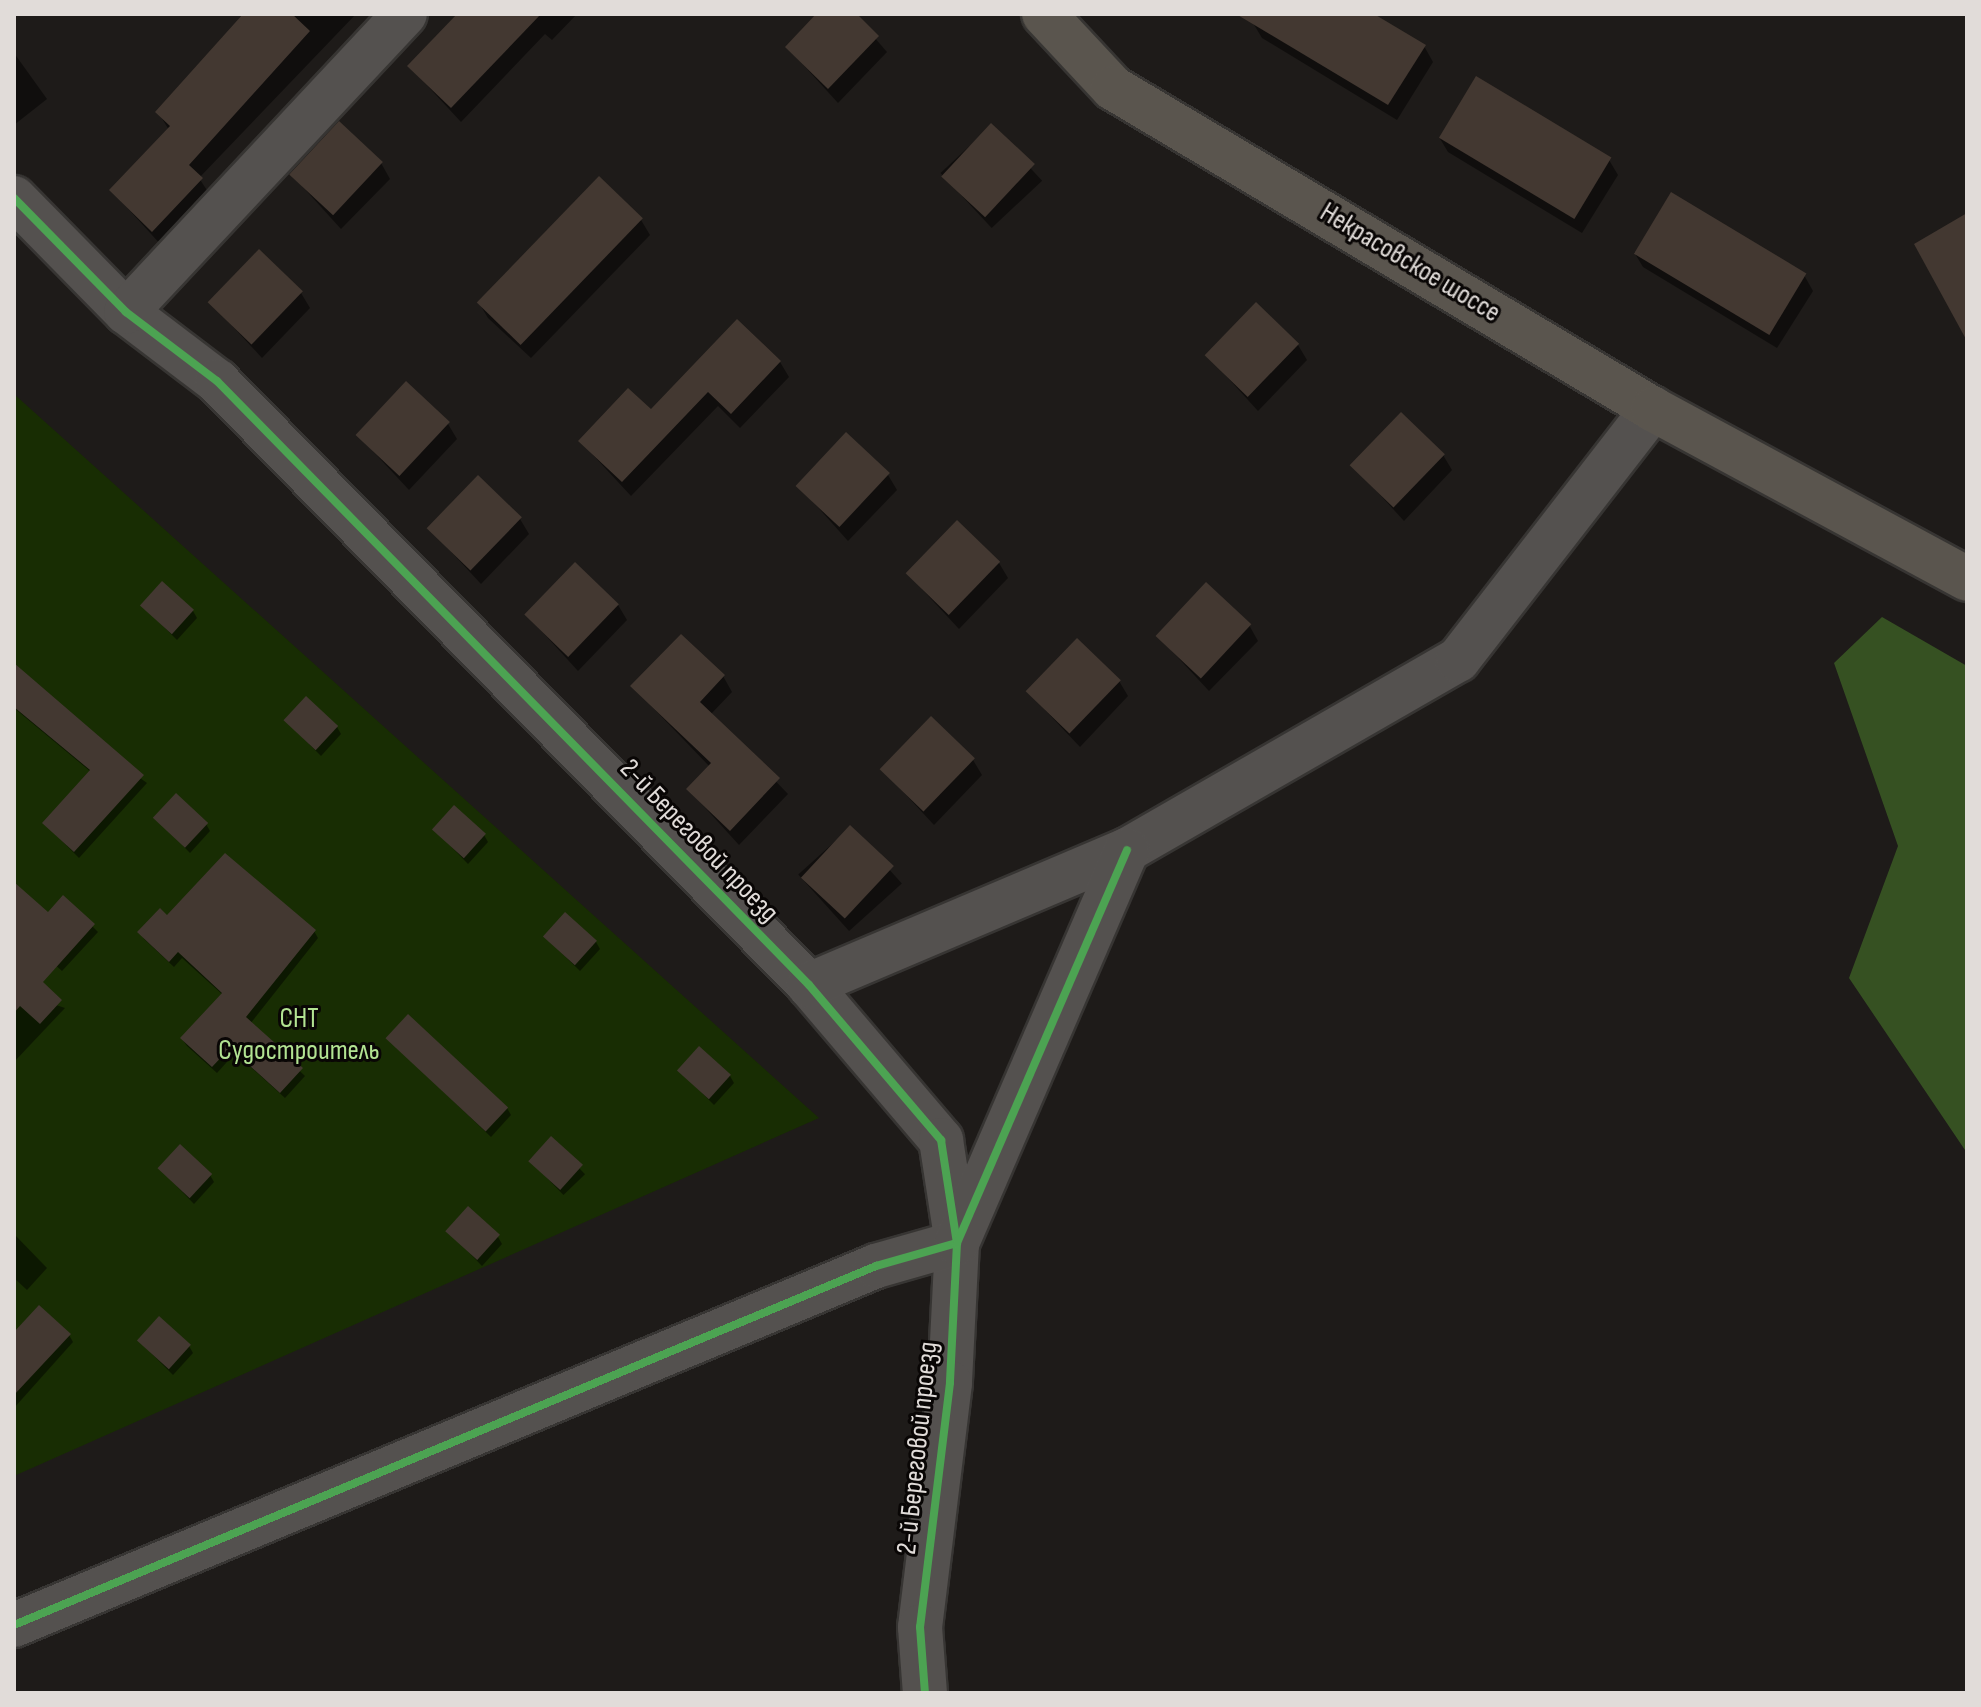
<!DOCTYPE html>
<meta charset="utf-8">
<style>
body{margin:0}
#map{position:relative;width:1981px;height:1707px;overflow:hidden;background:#1e1b19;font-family:"Sofia Sans Condensed",sans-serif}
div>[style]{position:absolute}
.green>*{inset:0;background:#182d03}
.forest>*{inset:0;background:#365122}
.shadow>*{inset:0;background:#0007;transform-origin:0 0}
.building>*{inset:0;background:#433831;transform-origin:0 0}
.roads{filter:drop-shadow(2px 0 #373533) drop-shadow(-2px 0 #373533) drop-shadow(0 2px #373533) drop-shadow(0 -2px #373533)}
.minor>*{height:44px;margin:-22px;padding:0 22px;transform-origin:22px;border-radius:22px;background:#54514f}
.major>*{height:44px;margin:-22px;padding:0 22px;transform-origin:22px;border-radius:22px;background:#5a554e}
.cycleway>*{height:8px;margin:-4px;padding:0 4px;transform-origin:4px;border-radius:4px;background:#4ca352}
span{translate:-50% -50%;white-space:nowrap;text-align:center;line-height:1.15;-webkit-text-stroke:6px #090605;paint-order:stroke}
.street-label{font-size:28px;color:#e1dcd9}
.park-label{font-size:28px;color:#b2e392}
.frame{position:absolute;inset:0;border:16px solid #e1dcd9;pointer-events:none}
</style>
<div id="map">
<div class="green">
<i style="clip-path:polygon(14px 394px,819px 1118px,14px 1476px)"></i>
</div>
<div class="forest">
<i style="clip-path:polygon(1882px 617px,1967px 666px,1967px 1153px,1849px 978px,1898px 846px,1834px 663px)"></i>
</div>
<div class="shadow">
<i style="clip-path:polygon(247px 14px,356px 14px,199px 178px,210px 195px,162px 246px,111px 190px,169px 130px,158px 112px)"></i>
<i style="clip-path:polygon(473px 14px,577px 14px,552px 40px,545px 34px,461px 122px,410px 67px)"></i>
<i style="clip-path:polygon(819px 14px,854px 14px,887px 52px,838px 103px,787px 47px)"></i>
<i style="clip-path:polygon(1259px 14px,1370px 14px,1424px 46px,1433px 62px,1397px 120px,1262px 38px,1253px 23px)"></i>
<i style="clip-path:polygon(14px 53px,47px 99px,14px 125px)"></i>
<i style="left:991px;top:126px;width:75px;height:69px;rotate:47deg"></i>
<i style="clip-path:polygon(1439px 137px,1609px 160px,1618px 175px,1582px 233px,1448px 152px)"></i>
<i style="clip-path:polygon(381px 163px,390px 179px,341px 229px,292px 175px)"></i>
<i style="clip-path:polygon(641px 220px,650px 235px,531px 358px,488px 318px,479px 303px)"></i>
<i style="clip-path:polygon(1634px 252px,1804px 275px,1813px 291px,1777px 348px,1643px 267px)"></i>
<i style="clip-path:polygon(301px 293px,310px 308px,262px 358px,211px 303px)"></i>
<i style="clip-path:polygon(1298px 345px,1307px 360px,1258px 411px,1207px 355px)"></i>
<i style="clip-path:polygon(780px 362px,789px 377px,740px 428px,718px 406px,631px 496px,580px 441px)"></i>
<i style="clip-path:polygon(448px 424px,457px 439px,409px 490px,357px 434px)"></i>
<i style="clip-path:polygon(1443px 455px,1452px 470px,1404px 521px,1353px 465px)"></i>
<i style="clip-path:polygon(888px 475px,897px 490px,848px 541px,798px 485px)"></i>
<i style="clip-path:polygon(520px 519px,529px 534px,481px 584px,430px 529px)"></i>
<i style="clip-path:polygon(999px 563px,1008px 578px,959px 629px,908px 574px)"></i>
<i style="clip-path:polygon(142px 605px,193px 611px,197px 618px,177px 640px)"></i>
<i style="clip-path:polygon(618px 605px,627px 620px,578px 671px,527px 615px)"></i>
<i style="clip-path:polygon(1249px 625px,1258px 641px,1209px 691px,1158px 636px)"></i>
<i style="clip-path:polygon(723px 676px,732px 692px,711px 714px,788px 794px,739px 845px,689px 790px,710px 767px,633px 687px)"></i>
<i style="clip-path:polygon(1119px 681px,1128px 696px,1080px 747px,1028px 692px)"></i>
<i style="clip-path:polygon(14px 687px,147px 783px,79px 858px,44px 823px,91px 772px,14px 708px)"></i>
<i style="clip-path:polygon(286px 721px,337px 727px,341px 734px,321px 756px)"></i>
<i style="clip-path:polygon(973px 760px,982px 775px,934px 825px,883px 770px)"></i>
<i style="clip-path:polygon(156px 818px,206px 824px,210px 831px,190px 853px)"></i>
<i style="left:851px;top:827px;width:76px;height:71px;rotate:48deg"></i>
<i style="clip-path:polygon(434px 829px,484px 835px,488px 842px,468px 864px)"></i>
<i style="clip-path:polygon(14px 885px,48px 915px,64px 898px,98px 932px,62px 971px,14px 928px)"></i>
<i style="clip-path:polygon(168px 918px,314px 931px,318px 938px,250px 1024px,305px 1076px,285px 1098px,235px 1053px,217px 1073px,187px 1046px,182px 1039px,223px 995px,182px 958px,174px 967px,144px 939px,140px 932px)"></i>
<i style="clip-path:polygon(545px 937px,596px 942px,600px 949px,580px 971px)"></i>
<i style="clip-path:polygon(14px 991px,65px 1008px,14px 1062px)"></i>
<i style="clip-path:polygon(388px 1039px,507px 1108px,511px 1115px,491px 1137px)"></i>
<i style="clip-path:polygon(679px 1070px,730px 1076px,734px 1083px,714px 1105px)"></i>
<i style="left:551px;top:1139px;width:49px;height:30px;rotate:46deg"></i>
<i style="clip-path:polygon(160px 1169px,210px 1175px,214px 1182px,194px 1204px)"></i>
<i style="clip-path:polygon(448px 1231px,498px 1237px,502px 1244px,482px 1266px)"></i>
<i style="clip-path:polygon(14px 1234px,47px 1268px,27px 1290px,14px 1278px)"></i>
<i style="clip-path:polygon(14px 1335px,69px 1335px,73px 1342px,14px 1408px)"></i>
<i style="clip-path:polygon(138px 1340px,189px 1346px,193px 1353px,173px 1375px)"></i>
</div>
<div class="building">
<i style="clip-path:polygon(243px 14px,292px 14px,310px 31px,189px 165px,203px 178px,152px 232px,109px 190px,170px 126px,155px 112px)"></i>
<i style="clip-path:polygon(457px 14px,541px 14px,451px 108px,407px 66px)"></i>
<i style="clip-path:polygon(816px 14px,857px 14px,879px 36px,828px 89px,785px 47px)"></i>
<i style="clip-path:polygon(1236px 14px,1374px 14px,1426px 45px,1388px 105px)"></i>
<i style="left:1476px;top:76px;width:158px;height:72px;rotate:31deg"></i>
<i style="left:339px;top:121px;width:60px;height:73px;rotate:43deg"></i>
<i style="left:991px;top:123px;width:60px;height:73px;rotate:43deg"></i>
<i style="left:599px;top:176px;width:61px;height:176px;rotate:44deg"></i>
<i style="left:1671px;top:192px;width:158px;height:72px;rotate:31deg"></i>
<i style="clip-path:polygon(1967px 213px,1967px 341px,1914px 244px)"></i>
<i style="left:259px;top:249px;width:61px;height:74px;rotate:44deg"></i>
<i style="left:1256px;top:302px;width:60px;height:74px;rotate:44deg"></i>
<i style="clip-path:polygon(737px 319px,781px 361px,731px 414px,708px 392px,622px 482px,578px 441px,628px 388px,651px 409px)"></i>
<i style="left:406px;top:381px;width:60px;height:74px;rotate:43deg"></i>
<i style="left:1401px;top:412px;width:61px;height:74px;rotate:44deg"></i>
<i style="left:846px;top:432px;width:60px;height:74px;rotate:43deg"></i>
<i style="left:478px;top:475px;width:61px;height:74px;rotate:44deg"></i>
<i style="left:957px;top:520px;width:60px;height:74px;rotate:44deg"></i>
<i style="left:575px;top:562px;width:61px;height:73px;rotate:44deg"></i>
<i style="left:162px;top:581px;width:43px;height:33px;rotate:42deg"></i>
<i style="left:1206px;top:582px;width:62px;height:74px;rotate:43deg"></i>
<i style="clip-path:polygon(681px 634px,725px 675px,700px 702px,780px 778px,730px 831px,686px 789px,711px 763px,630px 686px)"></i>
<i style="left:1077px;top:638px;width:61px;height:74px;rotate:44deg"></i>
<i style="clip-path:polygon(14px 663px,144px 775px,74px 852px,42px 823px,90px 770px,14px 707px)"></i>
<i style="left:306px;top:696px;width:44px;height:33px;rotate:43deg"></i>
<i style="left:931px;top:716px;width:61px;height:74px;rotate:44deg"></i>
<i style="left:176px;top:793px;width:44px;height:34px;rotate:43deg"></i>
<i style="left:454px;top:805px;width:43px;height:33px;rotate:42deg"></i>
<i style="left:850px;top:825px;width:60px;height:72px;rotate:43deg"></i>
<i style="clip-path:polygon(225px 853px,316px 930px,246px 1017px,303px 1068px,280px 1093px,230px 1048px,212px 1067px,180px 1038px,222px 993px,178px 952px,169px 962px,137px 932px,160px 908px,167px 915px)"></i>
<i style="clip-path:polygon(14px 882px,48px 912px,63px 895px,95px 924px,43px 982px,62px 1000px,40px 1024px,20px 1006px,14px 1013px)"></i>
<i style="left:565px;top:912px;width:43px;height:33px;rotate:42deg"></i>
<i style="left:408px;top:1014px;width:137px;height:33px;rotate:43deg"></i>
<i style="left:699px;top:1046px;width:43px;height:33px;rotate:42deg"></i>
<i style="left:551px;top:1136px;width:43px;height:34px;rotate:42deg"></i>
<i style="left:180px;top:1144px;width:44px;height:33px;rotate:43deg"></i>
<i style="left:468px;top:1206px;width:43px;height:34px;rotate:42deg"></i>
<i style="clip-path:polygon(39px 1305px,71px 1334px,14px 1395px,14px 1332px)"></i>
<i style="left:159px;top:1316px;width:43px;height:33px;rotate:42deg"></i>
</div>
<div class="roads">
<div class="minor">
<i style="left:14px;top:198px;width:160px;rotate:45.5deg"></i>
<i style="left:126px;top:312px;width:114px;rotate:37.2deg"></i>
<i style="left:217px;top:381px;width:846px;rotate:45.57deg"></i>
<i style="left:809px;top:985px;width:204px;rotate:49.6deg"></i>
<i style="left:941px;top:1140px;width:104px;rotate:81.2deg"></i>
<i style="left:957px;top:1243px;width:140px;rotate:92.9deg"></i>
<i style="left:950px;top:1383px;width:246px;rotate:97deg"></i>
<i style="left:920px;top:1627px;width:66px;rotate:85.7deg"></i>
<i style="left:126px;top:312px;width:408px;rotate:-46.9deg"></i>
<i style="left:809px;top:985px;width:345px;rotate:-23deg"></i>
<i style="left:1127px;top:850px;width:382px;rotate:-29.9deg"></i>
<i style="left:1458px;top:660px;width:318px;rotate:-52.2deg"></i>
<i style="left:14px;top:1625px;width:934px;rotate:-22.61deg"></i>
<i style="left:876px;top:1266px;width:84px;rotate:-15.9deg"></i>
<i style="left:957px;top:1243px;width:428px;rotate:-66.6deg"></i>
</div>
<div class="major">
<i style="left:1044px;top:14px;width:101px;rotate:47deg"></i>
<i style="left:1113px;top:88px;width:628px;rotate:30.73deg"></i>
<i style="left:1653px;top:409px;width:357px;rotate:28.4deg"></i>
</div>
</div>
<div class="cycleway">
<i style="left:14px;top:198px;width:160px;rotate:45.5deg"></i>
<i style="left:126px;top:312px;width:114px;rotate:37.2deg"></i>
<i style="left:217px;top:381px;width:846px;rotate:45.57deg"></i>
<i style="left:809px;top:985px;width:204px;rotate:49.6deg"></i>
<i style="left:941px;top:1140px;width:104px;rotate:81.2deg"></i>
<i style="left:957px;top:1243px;width:140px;rotate:92.9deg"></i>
<i style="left:950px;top:1383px;width:246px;rotate:97deg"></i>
<i style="left:920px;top:1627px;width:66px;rotate:85.7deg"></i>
<i style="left:14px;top:1625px;width:934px;rotate:-22.61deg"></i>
<i style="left:876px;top:1266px;width:84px;rotate:-15.9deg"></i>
<i style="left:957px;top:1243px;width:428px;rotate:-66.6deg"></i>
</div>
<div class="street-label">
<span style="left:1410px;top:263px;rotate:31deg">Некрасовское шоссе</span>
<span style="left:699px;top:841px;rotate:46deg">2-й Береговой проезд</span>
<span style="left:918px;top:1448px;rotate:-84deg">2-й Береговой проезд</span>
</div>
<div class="park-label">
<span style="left:299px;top:1035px">СНТ<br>Судостроитель</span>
</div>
<div class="frame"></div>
</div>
